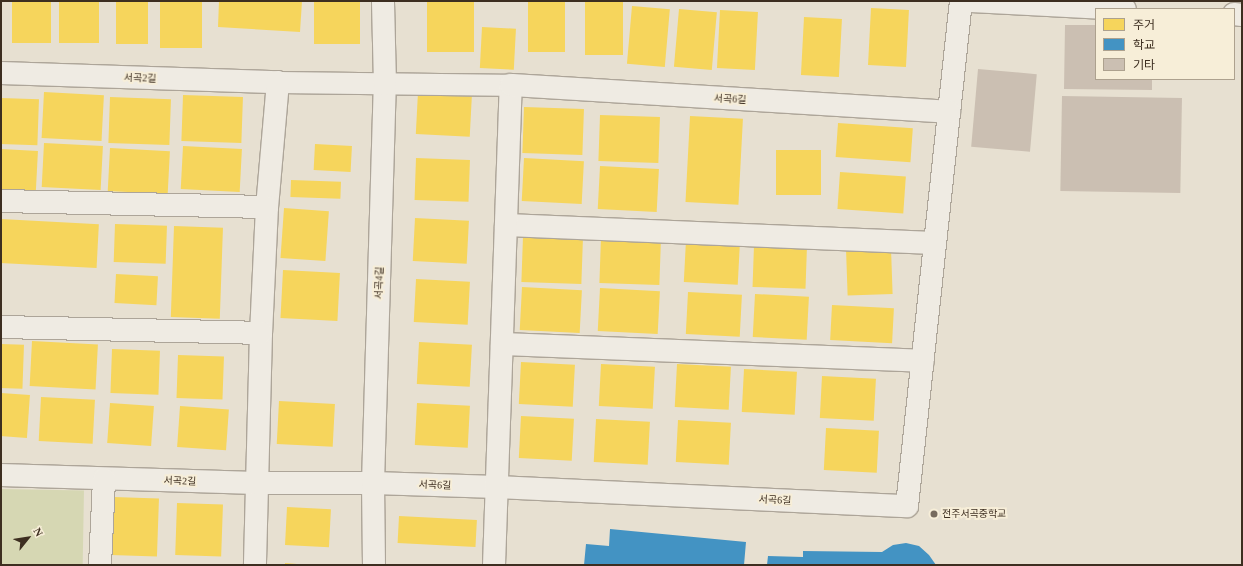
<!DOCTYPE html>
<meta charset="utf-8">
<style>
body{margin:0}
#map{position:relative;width:1243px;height:566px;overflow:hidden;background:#e7e0d1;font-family:"Times New Roman","Noto Sans KR",serif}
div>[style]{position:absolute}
.green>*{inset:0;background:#d6d7b3;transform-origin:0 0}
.homes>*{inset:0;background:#f6d55c;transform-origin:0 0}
.schools>*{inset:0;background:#4393c3}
.building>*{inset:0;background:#cbbfb2;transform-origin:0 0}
.roads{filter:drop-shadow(1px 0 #ada599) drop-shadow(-1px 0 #ada599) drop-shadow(0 1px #ada599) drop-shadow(0 -1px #ada599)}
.pedestrian>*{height:21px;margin:-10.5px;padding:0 10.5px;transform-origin:10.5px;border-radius:10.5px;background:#efebe3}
.minor>*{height:22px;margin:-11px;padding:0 11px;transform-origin:11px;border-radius:11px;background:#efebe3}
.tertiary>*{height:22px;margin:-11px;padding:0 11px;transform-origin:11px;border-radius:11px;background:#efebe3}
.dots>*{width:11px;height:11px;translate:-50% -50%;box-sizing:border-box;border:2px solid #f7eed8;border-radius:50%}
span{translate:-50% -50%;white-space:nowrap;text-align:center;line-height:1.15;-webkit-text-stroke:4px #f7eed8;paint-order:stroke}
.street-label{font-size:10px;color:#3d2e20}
.poi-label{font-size:10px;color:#3d2e20}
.left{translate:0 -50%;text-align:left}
.frame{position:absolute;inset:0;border:2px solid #3d2e20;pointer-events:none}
.legend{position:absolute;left:1095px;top:8px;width:140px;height:72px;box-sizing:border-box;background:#f7eed8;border:1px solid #ada18e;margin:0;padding:5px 7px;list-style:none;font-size:12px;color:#3d2e20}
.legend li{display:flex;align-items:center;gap:8px;height:20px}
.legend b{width:20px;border:1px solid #ada18e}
.north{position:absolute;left:8px;top:518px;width:40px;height:40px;-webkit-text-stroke:3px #f7eed8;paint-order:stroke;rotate:60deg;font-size:11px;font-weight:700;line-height:16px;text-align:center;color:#3d2e20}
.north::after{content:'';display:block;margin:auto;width:14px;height:18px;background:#3d2e20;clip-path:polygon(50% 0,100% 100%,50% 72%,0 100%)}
</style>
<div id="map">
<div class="green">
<i style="left:1px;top:489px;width:83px;height:76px;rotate:1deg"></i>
</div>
<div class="homes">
<i style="left:12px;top:1px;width:39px;height:42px"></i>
<i style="left:59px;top:1px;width:40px;height:42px"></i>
<i style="left:116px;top:1px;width:32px;height:43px"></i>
<i style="left:160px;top:1px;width:42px;height:47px"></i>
<i style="clip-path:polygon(219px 1px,302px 1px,300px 32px,218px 27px)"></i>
<i style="left:314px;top:1px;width:46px;height:43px"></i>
<i style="left:427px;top:1px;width:47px;height:51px"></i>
<i style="left:528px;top:1px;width:37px;height:51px"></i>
<i style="left:585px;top:1px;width:38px;height:54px"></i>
<i style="left:632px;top:6px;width:38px;height:58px;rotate:5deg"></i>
<i style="left:871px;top:8px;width:38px;height:57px;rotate:3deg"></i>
<i style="left:679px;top:9px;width:38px;height:58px;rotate:5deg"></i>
<i style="left:720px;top:10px;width:38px;height:58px;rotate:3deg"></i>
<i style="left:804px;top:17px;width:38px;height:58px;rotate:3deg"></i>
<i style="left:482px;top:27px;width:34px;height:41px;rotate:3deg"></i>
<i style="left:44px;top:92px;width:60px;height:46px;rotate:3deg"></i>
<i style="left:418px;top:92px;width:54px;height:42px;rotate:3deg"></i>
<i style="left:183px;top:95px;width:60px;height:46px;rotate:2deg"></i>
<i style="left:110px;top:97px;width:61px;height:46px;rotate:2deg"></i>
<i style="left:1px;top:98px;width:38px;height:46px;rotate:2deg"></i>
<i style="left:524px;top:107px;width:60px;height:46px;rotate:2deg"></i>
<i style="left:600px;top:115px;width:60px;height:46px;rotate:2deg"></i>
<i style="left:690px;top:116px;width:53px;height:86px;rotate:3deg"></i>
<i style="left:838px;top:123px;width:75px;height:34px;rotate:4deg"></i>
<i style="left:44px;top:143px;width:59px;height:44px;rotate:3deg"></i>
<i style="left:315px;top:144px;width:37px;height:26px;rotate:3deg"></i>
<i style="left:183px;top:146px;width:59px;height:43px;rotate:3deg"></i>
<i style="left:110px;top:148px;width:60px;height:43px;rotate:3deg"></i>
<i style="left:1px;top:149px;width:37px;height:44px;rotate:3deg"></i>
<i style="left:776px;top:150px;width:45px;height:45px"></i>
<i style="left:416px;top:158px;width:54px;height:42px;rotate:2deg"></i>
<i style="left:524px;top:158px;width:60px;height:43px;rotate:3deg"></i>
<i style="left:600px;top:166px;width:59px;height:43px;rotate:3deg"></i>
<i style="left:840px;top:172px;width:66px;height:37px;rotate:4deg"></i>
<i style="left:291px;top:180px;width:50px;height:17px;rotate:2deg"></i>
<i style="left:284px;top:208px;width:45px;height:50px;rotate:4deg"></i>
<i style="left:415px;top:218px;width:54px;height:43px;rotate:3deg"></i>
<i style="left:1px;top:219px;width:98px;height:44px;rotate:3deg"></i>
<i style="left:115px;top:224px;width:52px;height:38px;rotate:2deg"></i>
<i style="left:174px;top:226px;width:49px;height:91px;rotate:2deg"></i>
<i style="left:523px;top:236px;width:60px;height:46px;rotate:2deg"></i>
<i style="left:601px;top:237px;width:60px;height:46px;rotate:2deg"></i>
<i style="left:686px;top:240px;width:54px;height:42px;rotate:3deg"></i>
<i style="left:754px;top:245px;width:53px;height:42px;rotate:2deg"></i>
<i style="left:891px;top:248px;width:46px;height:45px;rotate:88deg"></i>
<i style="left:283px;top:270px;width:57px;height:48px;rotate:3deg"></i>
<i style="left:116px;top:274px;width:42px;height:29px;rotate:3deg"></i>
<i style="left:416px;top:279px;width:54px;height:43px;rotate:3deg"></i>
<i style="left:522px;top:287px;width:60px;height:43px;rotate:3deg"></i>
<i style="left:600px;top:288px;width:60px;height:43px;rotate:3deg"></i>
<i style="left:688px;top:292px;width:54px;height:42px;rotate:3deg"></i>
<i style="left:755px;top:294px;width:54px;height:43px;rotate:3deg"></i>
<i style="left:832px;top:305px;width:62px;height:35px;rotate:3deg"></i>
<i style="left:32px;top:341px;width:66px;height:45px;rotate:3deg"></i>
<i style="left:419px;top:342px;width:53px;height:42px;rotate:3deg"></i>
<i style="left:1px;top:344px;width:23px;height:44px;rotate:2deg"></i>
<i style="left:112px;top:349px;width:48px;height:44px;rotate:2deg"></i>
<i style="left:178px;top:355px;width:46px;height:43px;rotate:2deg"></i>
<i style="left:521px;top:362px;width:54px;height:42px;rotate:3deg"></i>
<i style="left:601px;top:364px;width:54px;height:42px;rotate:3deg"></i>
<i style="left:677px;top:364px;width:54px;height:43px;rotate:3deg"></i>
<i style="left:744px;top:369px;width:53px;height:43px;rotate:3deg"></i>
<i style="left:822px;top:376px;width:54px;height:42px;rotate:3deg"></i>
<i style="left:1px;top:393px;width:29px;height:43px;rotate:4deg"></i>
<i style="left:41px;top:397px;width:54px;height:44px;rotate:3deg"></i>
<i style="left:279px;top:401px;width:56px;height:43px;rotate:3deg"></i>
<i style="left:110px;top:403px;width:44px;height:40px;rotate:4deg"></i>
<i style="left:417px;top:403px;width:53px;height:42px;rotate:3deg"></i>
<i style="left:180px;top:406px;width:49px;height:41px;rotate:4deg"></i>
<i style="left:521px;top:416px;width:53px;height:42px;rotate:3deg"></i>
<i style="left:596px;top:419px;width:54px;height:43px;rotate:3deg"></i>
<i style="left:678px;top:420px;width:53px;height:42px;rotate:3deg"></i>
<i style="left:826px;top:428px;width:53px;height:42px;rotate:3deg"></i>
<i style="left:113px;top:497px;width:46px;height:58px;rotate:2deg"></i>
<i style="left:177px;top:503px;width:46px;height:52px;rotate:2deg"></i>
<i style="left:287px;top:507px;width:44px;height:38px;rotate:3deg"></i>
<i style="left:399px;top:516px;width:78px;height:27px;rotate:3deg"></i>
<i style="clip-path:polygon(285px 563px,297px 564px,297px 565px,285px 565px)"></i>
</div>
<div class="schools">
<i style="clip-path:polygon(610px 529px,746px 542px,744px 565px,584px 565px,586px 544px,609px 546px)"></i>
<i style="clip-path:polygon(906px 543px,919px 546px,929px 555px,936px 565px,767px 565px,768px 556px,803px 557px,803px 551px,882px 552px,893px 545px)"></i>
</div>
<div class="building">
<i style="clip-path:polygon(1065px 25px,1096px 25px,1096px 79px,1152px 79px,1152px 90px,1064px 89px)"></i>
<i style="left:978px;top:69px;width:59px;height:78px;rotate:5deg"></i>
<i style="left:1062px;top:96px;width:120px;height:95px;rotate:1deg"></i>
</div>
<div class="roads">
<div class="pedestrian">
<i style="left:278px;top:82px;width:233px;rotate:0.7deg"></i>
</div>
<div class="minor">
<i style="left:1px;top:73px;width:277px;rotate:1.9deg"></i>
<i style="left:278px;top:82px;width:125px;rotate:95deg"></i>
<i style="left:267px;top:207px;width:126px;rotate:92.7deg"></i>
<i style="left:261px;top:333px;width:232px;rotate:91.5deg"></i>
<i style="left:1px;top:201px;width:266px;rotate:1.3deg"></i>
<i style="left:506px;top:225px;width:429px;rotate:2.4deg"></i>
<i style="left:1px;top:327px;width:260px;rotate:1.3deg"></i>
<i style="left:502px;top:344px;width:421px;rotate:2.3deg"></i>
<i style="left:1px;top:475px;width:255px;rotate:1.8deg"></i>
<i style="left:256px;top:483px;width:117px"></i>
<i style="left:373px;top:483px;width:124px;rotate:1.8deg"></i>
<i style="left:497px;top:487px;width:410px;rotate:2.7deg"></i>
<i style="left:907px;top:506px;width:508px;rotate:-83.9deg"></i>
<i style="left:100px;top:565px;width:86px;rotate:-87.3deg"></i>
<i style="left:374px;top:565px;width:82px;rotate:-90.7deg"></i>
<i style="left:373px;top:483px;width:399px;rotate:-88.3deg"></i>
<i style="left:385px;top:84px;width:83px;rotate:-91.4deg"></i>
<i style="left:494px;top:565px;width:480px;rotate:-88deg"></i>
<i style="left:511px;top:85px;width:439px;rotate:3.5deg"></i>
</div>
<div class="tertiary">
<i style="left:971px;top:1px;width:154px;rotate:3deg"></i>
<i style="left:1234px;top:14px;width:8px;rotate:7deg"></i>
</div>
</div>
<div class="dots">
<i style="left:934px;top:514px;background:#786c5e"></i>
</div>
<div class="street-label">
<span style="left:140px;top:78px;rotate:2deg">서곡2길</span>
<span style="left:730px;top:99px;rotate:3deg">서곡6길</span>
<span style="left:379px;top:283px;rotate:-88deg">서곡4길</span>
<span style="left:180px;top:481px;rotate:2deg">서곡2길</span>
<span style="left:435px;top:485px;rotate:2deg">서곡6길</span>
<span style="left:775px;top:500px;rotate:3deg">서곡6길</span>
</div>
<div class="poi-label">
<span class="left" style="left:942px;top:514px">전주서곡중학교</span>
</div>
<div class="frame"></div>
<ul class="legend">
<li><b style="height:11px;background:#f6d55c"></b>주거</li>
<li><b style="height:11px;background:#4393c3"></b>학교</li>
<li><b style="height:11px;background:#cbbfb2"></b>기타</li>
</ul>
<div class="north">N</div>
</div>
